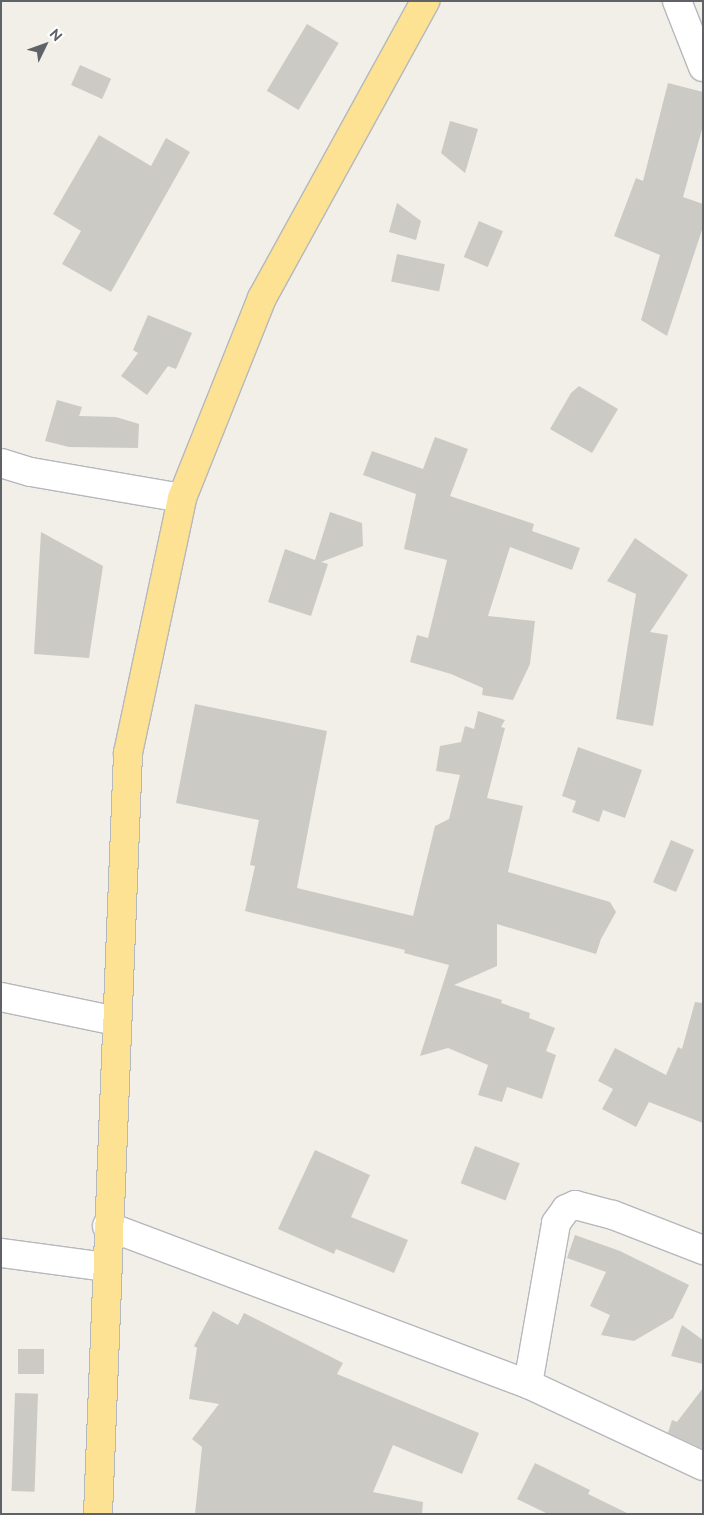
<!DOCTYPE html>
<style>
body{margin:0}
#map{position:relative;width:704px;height:1515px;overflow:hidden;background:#f1efe8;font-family:Raleway,sans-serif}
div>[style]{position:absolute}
.building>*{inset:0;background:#cccac5;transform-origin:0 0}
.roads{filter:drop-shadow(1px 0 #b5b8bc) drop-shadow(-1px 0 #b5b8bc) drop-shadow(0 1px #b5b8bc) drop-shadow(0 -1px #b5b8bc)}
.minor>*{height:28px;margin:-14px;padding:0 14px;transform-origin:14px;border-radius:14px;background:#fff}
.highway>*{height:28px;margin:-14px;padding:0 14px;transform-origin:14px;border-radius:14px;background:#fde293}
span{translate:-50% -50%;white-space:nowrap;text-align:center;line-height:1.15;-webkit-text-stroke:5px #fff;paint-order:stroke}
.frame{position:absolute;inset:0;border:2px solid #5f6368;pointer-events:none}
.north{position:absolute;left:20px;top:20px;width:50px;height:50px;-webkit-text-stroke:4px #fff;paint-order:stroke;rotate:48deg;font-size:14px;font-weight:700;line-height:20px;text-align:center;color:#5f6368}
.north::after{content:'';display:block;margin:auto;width:18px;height:22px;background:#5f6368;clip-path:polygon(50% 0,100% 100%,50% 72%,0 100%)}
</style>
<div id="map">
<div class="building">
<i style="left:307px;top:24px;width:37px;height:78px;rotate:31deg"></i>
<i style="left:80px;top:65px;width:34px;height:22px;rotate:24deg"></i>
<i style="clip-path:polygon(668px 83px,703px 92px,703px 126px,683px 197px,703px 204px,703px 227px,667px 336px,641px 320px,660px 255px,614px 236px,636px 178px,643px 181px)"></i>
<i style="clip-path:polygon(450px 121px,478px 129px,465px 173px,441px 153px)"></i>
<i style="clip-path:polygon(99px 135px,151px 166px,166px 138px,190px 152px,111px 292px,62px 264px,81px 231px,53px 214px)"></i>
<i style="clip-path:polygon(397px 203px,421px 221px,416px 240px,389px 232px)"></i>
<i style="left:479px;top:221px;width:26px;height:39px;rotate:23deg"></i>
<i style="left:397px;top:254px;width:49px;height:28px;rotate:12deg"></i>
<i style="clip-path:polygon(148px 315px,192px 333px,176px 369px,168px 366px,147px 395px,121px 376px,138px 353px,133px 350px)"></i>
<i style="clip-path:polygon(579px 386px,618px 409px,592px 453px,550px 429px,571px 393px)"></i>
<i style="clip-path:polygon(57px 400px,82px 407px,79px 416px,116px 417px,139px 424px,138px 448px,69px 447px,45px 441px)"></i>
<i style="clip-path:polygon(435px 437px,468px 449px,450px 496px,534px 524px,532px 531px,580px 548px,572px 570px,510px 547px,488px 616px,535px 621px,530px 664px,513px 700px,482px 695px,483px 688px,451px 674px,410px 662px,417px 635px,428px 638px,447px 560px,404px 549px,416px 494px,363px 475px,372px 451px,423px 469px)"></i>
<i style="clip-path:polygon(330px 512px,362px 523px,363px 546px,321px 562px,328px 564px,311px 616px,268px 602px,285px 549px,315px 560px)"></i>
<i style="clip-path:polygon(41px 532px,103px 566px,89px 658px,34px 654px)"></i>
<i style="clip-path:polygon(635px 538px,688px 575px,650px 632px,668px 635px,653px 726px,616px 719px,636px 594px,607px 581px)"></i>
<i style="clip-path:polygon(195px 704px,327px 731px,297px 888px,413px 916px,435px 826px,449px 819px,460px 775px,436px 771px,440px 746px,461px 742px,465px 726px,474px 729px,478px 711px,505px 720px,501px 727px,505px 728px,487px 798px,523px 806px,508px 872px,610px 902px,616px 912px,601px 939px,596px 954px,497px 924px,497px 966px,454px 985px,502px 1000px,501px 1003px,530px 1013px,529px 1018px,555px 1028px,546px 1051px,556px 1055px,542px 1099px,507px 1087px,502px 1102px,478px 1095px,488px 1065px,448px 1048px,420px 1056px,449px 965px,404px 953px,405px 950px,245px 911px,255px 866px,250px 865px,259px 820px,176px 803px)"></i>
<i style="clip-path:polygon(578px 747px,642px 770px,625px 818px,603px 810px,599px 822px,572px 812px,576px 801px,562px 796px)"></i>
<i style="left:671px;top:840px;width:25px;height:46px;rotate:23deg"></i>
<i style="clip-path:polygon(695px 1002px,703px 1003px,703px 1123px,649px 1102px,636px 1127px,602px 1109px,613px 1089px,598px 1081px,615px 1048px,666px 1075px,678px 1047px,682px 1049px)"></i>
<i style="left:475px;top:1146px;width:48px;height:40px;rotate:21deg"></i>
<i style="clip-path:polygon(315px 1150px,370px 1175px,351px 1217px,408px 1240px,394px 1273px,336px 1249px,334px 1254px,278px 1229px)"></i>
<i style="clip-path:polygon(575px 1235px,620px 1251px,689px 1285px,673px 1318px,634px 1341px,601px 1335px,610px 1315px,590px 1306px,606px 1272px,567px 1258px)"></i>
<i style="clip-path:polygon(213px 1311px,238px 1325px,244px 1313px,343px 1363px,337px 1374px,479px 1433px,462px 1474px,393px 1445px,373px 1492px,423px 1502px,422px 1514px,195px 1514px,202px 1447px,192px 1439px,219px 1404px,189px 1399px,197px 1348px,194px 1346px)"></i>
<i style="clip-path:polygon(682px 1325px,703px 1340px,703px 1364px,671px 1356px)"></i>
<i style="left:18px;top:1349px;width:26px;height:25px"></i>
<i style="clip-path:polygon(703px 1388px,703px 1449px,668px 1433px,672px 1420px,677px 1422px)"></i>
<i style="left:15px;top:1393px;width:23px;height:98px;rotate:2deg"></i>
<i style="clip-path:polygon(535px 1463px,590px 1490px,588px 1494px,629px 1514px,548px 1514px,517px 1499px)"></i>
</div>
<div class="roads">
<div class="minor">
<i style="left:677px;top:1px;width:71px;rotate:68.5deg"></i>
<i style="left:1px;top:463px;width:31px;rotate:17deg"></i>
<i style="left:31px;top:472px;width:153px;rotate:9.8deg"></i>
<i style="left:1px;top:997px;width:117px;rotate:11.8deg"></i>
<i style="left:107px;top:1226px;width:450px;rotate:20.6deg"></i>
<i style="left:528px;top:1384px;width:193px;rotate:25.1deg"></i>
<i style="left:1px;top:1253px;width:106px;rotate:7.6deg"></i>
<i style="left:528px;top:1384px;width:163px;rotate:-80.1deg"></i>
<i style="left:556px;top:1223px;width:17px;rotate:-54deg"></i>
<i style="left:566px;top:1209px;width:10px;rotate:-24deg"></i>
<i style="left:575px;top:1205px;width:39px;rotate:15deg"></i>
<i style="left:613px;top:1215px;width:97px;rotate:21.3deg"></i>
</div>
<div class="highway">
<i style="left:98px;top:1514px;width:762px;rotate:-87.74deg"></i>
<i style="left:128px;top:753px;width:261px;rotate:-78deg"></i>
<i style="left:182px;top:498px;width:215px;rotate:-68.2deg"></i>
<i style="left:262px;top:298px;width:339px;rotate:-61.2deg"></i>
</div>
</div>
<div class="frame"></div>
<div class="north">N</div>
</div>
